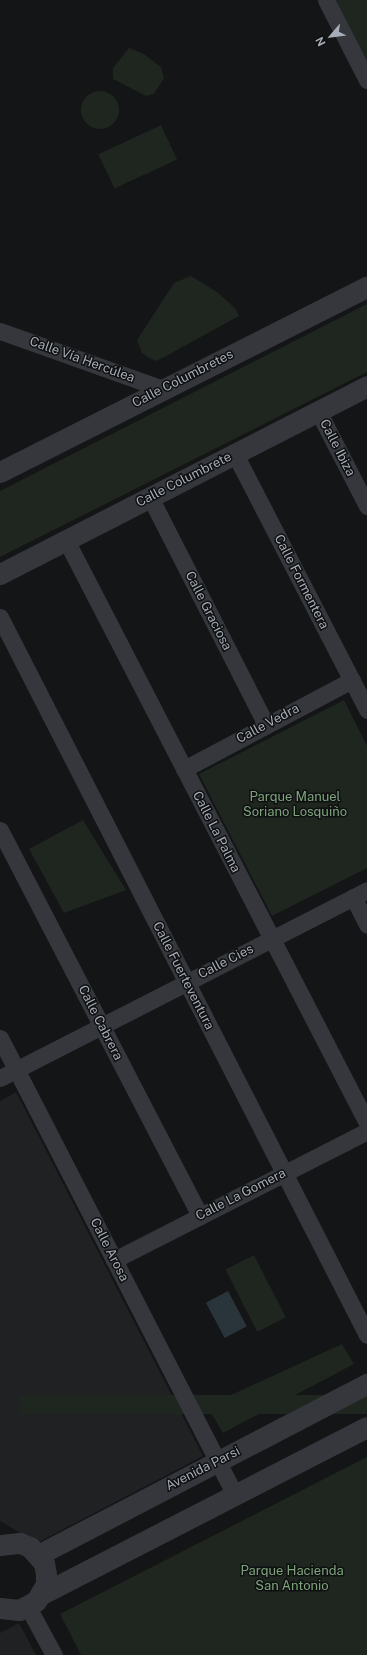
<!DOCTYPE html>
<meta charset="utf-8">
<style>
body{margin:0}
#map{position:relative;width:367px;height:1655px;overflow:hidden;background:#141516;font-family:"Public Sans",sans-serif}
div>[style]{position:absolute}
.built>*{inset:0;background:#202123}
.green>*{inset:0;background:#1e261f;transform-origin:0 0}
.round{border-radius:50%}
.water>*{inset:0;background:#2a353b;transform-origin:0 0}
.minor>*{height:17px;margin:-8.5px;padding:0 8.5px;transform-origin:8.5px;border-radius:8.5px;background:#35373c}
.tertiary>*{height:21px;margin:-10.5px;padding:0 10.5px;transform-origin:10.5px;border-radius:10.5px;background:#35373c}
span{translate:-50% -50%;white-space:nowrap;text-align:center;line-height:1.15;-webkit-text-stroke:3px #0f1011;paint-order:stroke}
.street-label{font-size:13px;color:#a6adb7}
.park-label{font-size:13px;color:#7ea37c}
.north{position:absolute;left:311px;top:16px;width:40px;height:40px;-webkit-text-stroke:3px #0f1011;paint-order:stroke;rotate:242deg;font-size:11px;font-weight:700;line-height:16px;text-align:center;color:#a6adb7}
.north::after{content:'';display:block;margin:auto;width:14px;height:18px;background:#a6adb7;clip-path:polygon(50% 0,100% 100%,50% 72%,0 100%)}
</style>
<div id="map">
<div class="built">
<i style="clip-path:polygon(16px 1092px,203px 1456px,37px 1543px,0 1521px,0 1101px)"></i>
<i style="clip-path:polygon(19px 1623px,36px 1655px,0 1655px,0 1633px)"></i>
</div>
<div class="green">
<i style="clip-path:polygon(326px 0,367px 0,367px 81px)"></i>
<i style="clip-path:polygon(129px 48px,144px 54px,161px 67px,164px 78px,154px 94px,146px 96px,113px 79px,113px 68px)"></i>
<i class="round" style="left:81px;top:91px;width:38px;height:38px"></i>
<i style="left:161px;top:125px;width:38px;height:69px;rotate:65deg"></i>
<i style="clip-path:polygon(191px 276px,217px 292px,235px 308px,239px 316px,157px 361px,149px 358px,142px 353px,137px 340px,174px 283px)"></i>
<i style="clip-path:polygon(367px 304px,367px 372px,0 557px,0 491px)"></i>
<i style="clip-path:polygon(344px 700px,367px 746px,367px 868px,272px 916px,199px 774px)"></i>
<i style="clip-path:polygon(83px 820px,126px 890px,64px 913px,29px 849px)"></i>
<i style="left:254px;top:1255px;width:70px;height:32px;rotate:63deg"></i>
<i style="clip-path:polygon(342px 1344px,354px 1364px,223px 1433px,207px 1406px)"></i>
<i style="left:367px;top:1395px;width:19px;height:347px;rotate:90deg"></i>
<i style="clip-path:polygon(367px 1457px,367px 1655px,81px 1655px,60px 1614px)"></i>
</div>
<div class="water">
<i style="left:228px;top:1291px;width:40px;height:25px;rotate:62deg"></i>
</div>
<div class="minor">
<i style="left:326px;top:0;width:90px;rotate:62.9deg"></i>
<i style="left:0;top:331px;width:173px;rotate:19.6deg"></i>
<i style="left:318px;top:411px;width:107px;rotate:62.7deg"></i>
<i style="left:235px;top:454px;width:288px;rotate:62.7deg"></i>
<i style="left:150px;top:497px;width:256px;rotate:63deg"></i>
<i style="left:66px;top:540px;width:656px;rotate:62.69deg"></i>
<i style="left:0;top:617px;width:806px;rotate:62.93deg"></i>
<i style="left:184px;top:769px;width:190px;rotate:-27.9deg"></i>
<i style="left:0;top:830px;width:435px;rotate:62.6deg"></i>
<i style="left:353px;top:897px;width:31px;rotate:63deg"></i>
<i style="left:0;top:1038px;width:514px;rotate:62.79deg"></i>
<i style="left:0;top:1078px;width:412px;rotate:-27.1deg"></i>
<i style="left:114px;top:1260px;width:284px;rotate:-27deg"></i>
<i style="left:28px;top:1607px;width:55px;rotate:61.6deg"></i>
</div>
<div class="tertiary">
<i style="left:0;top:472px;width:411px;rotate:-26.8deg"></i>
<i style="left:0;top:574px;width:412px;rotate:-27.1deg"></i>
<i style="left:0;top:1545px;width:20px;rotate:-6deg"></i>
<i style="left:20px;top:1543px;width:11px;rotate:22deg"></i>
<i style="left:30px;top:1547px;width:21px;rotate:49deg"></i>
<i style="left:44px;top:1563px;width:11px;rotate:80deg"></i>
<i style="left:46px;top:1574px;width:10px;rotate:90deg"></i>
<i style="left:46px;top:1584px;width:20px;rotate:120deg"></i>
<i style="left:36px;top:1601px;width:19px;rotate:152deg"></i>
<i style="left:19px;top:1610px;width:19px;rotate:-174deg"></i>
<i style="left:38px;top:1555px;width:371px;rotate:-27.5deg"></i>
<i style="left:42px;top:1594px;width:365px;rotate:-27.2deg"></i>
</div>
<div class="street-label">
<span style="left:82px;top:360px;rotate:20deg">Calle Vía Hercúlea</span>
<span style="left:183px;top:379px;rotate:-27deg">Calle Columbretes</span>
<span style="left:337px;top:448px;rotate:63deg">Calle Ibiza</span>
<span style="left:184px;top:480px;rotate:-27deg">Calle Columbrete</span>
<span style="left:301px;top:582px;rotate:63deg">Calle Formentera</span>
<span style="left:208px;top:611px;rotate:63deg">Calle Graciosa</span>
<span style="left:268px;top:724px;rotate:-28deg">Calle Vedra</span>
<span style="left:216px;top:832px;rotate:63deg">Calle La Palma</span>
<span style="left:226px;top:962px;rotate:-27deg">Calle Cies</span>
<span style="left:183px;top:976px;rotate:63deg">Calle Fuerteventura</span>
<span style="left:100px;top:1023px;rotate:63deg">Calle Cabrera</span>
<span style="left:241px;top:1195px;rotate:-27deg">Calle La Gomera</span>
<span style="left:109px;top:1250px;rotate:63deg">Calle Arosa</span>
<span style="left:203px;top:1469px;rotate:-27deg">Avenida Parsi</span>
</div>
<div class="park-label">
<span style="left:295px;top:805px">Parque Manuel<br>Soriano Losquiño</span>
<span style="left:292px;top:1579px">Parque Hacienda<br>San Antonio</span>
</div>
<div class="north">N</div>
</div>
